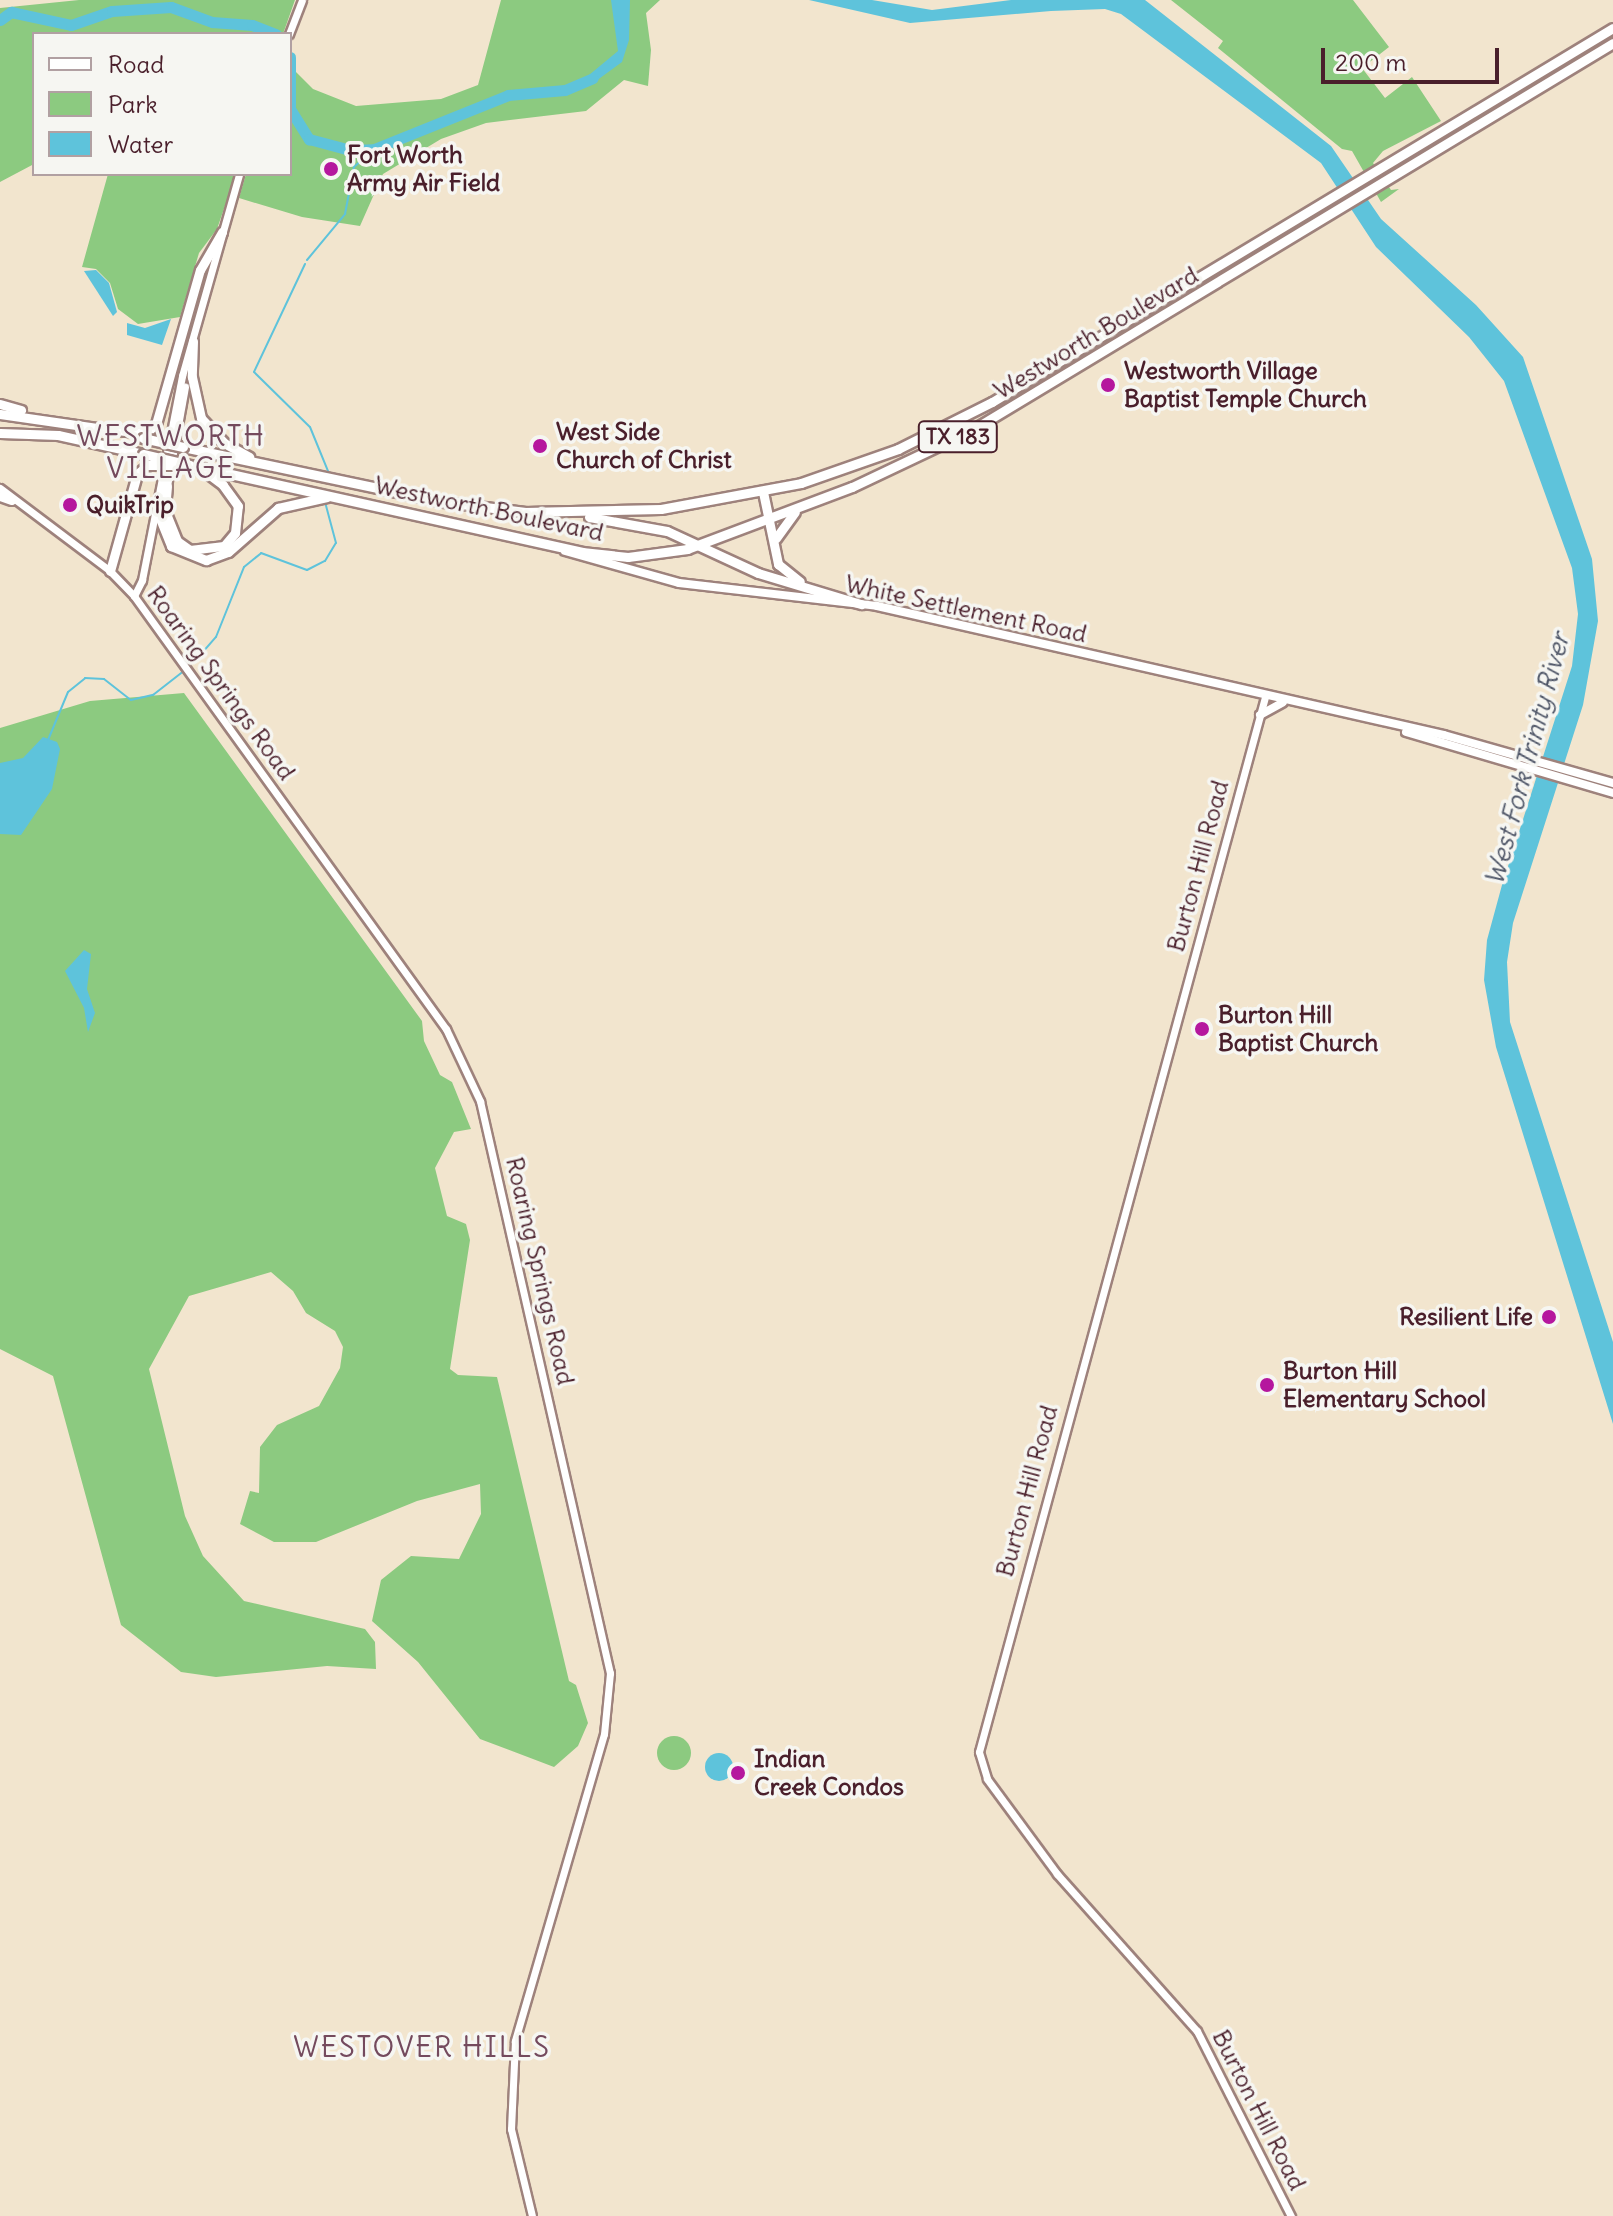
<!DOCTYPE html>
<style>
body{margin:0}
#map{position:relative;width:1613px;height:2216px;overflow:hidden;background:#f2e5ce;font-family:Delius,sans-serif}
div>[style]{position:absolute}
.green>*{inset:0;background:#8cca80}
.round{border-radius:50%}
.water>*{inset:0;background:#5ec3db}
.stream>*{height:2px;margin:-1px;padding:0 1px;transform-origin:1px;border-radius:1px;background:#5ec3db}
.river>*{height:11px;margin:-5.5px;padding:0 5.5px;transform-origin:5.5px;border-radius:5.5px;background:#5ec3db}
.roads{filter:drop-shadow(2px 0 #9e827c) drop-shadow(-2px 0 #9e827c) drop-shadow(0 2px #9e827c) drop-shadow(0 -2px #9e827c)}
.tertiary>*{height:7px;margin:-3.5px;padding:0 3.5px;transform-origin:3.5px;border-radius:3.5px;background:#fff}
.secondary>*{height:8px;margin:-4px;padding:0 4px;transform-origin:4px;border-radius:4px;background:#fff}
.primary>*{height:9px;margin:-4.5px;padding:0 4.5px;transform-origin:4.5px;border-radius:4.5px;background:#fff}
.bridges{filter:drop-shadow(2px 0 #9e827c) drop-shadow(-2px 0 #9e827c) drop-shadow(0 2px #9e827c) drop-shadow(0 -2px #9e827c)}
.primary-bridge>*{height:9px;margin:-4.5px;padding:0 4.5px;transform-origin:4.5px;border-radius:4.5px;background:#fff}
.dots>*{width:22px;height:22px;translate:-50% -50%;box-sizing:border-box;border:4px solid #f6f6f2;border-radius:50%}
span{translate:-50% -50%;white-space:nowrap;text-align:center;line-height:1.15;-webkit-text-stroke:7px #f6f6f2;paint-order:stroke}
.shield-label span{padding:2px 6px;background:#f6f6f2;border:2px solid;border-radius:6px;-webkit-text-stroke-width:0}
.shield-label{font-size:22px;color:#4a1f2b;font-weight:700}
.poi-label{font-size:24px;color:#4a1f2b;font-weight:700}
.left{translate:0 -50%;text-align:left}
.right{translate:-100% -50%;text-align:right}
.street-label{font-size:24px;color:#4a1f2b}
.water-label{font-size:26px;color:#515869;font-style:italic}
.quarter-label{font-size:28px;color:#744a5d;letter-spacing:2px}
.legend{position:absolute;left:32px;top:32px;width:260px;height:144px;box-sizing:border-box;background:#f6f6f2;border:2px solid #b1a0a2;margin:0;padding:10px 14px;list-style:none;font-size:24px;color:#4a1f2b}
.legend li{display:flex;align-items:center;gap:16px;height:40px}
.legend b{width:40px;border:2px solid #b1a0a2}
.scale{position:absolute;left:1321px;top:48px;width:178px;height:36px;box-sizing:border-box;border:4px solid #4a1f2b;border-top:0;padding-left:10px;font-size:24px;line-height:28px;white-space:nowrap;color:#4a1f2b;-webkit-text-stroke:6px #f6f6f2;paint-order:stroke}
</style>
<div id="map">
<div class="green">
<i style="clip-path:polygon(79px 0,295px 0,283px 34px,34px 34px,34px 164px,0 182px,0 8px)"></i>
<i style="clip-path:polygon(501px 0,660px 0,646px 13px,651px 50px,648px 86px,624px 80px,586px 111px,486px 123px,441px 139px,383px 174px,360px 226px,302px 217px,239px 198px,246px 174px,290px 174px,290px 66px,313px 89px,356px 106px,441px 99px,478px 85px)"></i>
<i style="clip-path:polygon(1171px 0,1353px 0,1389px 47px,1362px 68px,1385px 98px,1412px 77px,1441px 121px,1383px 151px,1373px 163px,1391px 190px,1399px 189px,1381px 202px,1352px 151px,1342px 149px,1218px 48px,1223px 41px)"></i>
<i style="clip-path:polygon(108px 174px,236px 174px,217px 229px,199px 253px,180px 317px,138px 324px,118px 309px,110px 283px,96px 269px,82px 267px)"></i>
<i style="clip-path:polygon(184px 693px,422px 1021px,424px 1041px,440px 1075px,452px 1082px,471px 1129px,454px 1132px,435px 1168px,447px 1216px,466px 1224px,470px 1240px,450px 1369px,458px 1375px,497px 1377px,569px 1681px,576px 1685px,588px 1723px,578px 1746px,554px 1767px,480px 1739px,418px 1662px,372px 1621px,381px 1580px,411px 1556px,459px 1559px,481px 1514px,480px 1484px,417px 1501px,316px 1542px,274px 1542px,240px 1524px,250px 1491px,259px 1493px,260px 1447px,277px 1425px,319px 1406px,340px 1368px,343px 1347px,335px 1331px,306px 1313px,293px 1291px,271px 1272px,189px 1296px,149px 1369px,185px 1516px,203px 1556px,244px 1601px,365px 1629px,375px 1642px,376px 1669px,327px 1666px,216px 1677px,181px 1672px,121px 1625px,53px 1376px,0 1349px,0 728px,90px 701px)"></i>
<i class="round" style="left:657px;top:1736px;width:34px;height:34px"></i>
</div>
<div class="water">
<i style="clip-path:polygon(611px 0,630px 0,629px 40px,622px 62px,596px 81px,577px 85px,618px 51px)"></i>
<i style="clip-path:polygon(809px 0,872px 0,932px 10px,1011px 0,1145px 0,1331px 146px,1381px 219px,1476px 305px,1523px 357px,1592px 559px,1598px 621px,1583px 705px,1513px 923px,1507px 962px,1510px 1022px,1613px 1342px,1613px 1424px,1496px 1047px,1484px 980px,1487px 940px,1502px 885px,1572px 666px,1578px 614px,1572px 568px,1504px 381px,1469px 337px,1376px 247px,1321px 163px,1121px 14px,1105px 9px,1051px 11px,910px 23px)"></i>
<i style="clip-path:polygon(96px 270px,109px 283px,117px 312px,113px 316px,84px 271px)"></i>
<i style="clip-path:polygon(171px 319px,162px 345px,127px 335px,127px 323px,145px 328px)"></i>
<i style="clip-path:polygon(43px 737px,57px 742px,60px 749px,52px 789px,21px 835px,0 834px,0 763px,23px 758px)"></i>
<i style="clip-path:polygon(84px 950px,91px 954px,87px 989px,95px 1013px,88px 1032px,84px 1008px,65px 971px)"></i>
<i class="round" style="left:705px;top:1753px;width:28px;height:28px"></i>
</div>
<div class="stream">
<i style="left:307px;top:260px;width:60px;rotate:-50.4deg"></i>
<i style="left:345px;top:214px;width:48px;rotate:-79.2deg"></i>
<i style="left:354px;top:167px;width:27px;rotate:-42deg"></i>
<i style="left:305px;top:264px;width:119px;rotate:115.3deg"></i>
<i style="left:254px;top:372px;width:78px;rotate:44.5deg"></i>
<i style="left:310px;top:427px;width:48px;rotate:67.8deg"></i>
<i style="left:195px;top:661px;width:32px;rotate:-49deg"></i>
<i style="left:216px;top:637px;width:75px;rotate:-68.2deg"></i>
<i style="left:244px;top:567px;width:22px;rotate:-39deg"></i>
<i style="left:261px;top:553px;width:49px;rotate:20.3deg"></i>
<i style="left:307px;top:570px;width:20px;rotate:-27deg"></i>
<i style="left:325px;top:561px;width:21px;rotate:-59deg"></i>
<i style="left:336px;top:543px;width:39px;rotate:-105deg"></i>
<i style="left:48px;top:740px;width:52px;rotate:-67.4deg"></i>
<i style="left:68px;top:692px;width:22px;rotate:-39deg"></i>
<i style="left:85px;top:678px;width:19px;rotate:3deg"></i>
<i style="left:104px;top:679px;width:34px;rotate:38deg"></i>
<i style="left:131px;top:700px;width:23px;rotate:-13deg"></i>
<i style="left:153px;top:695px;width:37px;rotate:-38deg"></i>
</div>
<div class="river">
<i style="left:0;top:20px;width:14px;rotate:-36deg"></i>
<i style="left:11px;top:12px;width:61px;rotate:12.2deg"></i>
<i style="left:71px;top:25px;width:43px;rotate:-18.9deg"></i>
<i style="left:112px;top:11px;width:59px;rotate:-3.9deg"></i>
<i style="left:171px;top:7px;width:44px;rotate:20.1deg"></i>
<i style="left:212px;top:22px;width:40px;rotate:4.3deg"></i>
<i style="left:252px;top:25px;width:26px;rotate:21deg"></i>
<i style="left:290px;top:57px;width:51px;rotate:90deg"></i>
<i style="left:290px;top:109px;width:36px;rotate:58deg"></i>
<i style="left:309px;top:139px;width:42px;rotate:15deg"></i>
<i style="left:350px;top:150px;width:24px;rotate:-2deg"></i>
<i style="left:374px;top:149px;width:144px;rotate:-21.9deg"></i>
<i style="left:508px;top:95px;width:57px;rotate:-5deg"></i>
<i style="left:565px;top:90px;width:30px;rotate:-23deg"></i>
</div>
<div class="roads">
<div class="tertiary">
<i style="left:289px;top:34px;width:36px;rotate:-69deg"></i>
<i style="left:167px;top:486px;width:101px;rotate:-79.7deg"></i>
<i style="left:0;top:488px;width:138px;rotate:37deg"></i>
<i style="left:110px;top:571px;width:35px;rotate:46deg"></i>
<i style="left:134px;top:596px;width:534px;rotate:54.23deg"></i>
<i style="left:446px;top:1029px;width:80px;rotate:64.7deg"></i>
<i style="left:480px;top:1101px;width:587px;rotate:77.2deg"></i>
<i style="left:610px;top:1673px;width:61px;rotate:95.6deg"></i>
<i style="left:604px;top:1734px;width:320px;rotate:106.2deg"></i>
<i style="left:515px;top:2041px;width:88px;rotate:92.6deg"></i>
<i style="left:511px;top:2129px;width:89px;rotate:76.4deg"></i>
<i style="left:134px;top:596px;width:18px;rotate:-63deg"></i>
<i style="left:142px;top:580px;width:208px;rotate:-78.9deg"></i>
<i style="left:182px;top:376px;width:210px;rotate:-74.2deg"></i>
<i style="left:1265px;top:697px;width:1093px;rotate:105.17deg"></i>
<i style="left:979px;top:1752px;width:28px;rotate:73deg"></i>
<i style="left:987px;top:1779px;width:118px;rotate:53.6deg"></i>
<i style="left:1057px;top:1874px;width:210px;rotate:48.3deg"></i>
<i style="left:1197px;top:2031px;width:208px;rotate:63.1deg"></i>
</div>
<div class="secondary">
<i style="left:565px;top:551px;width:118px;rotate:15.7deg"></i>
<i style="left:679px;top:583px;width:199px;rotate:6.6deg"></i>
<i style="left:877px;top:606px;width:581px;rotate:12.82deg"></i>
<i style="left:1444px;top:735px;width:176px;rotate:15.9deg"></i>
<i style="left:1260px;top:715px;width:26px;rotate:-29deg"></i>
<i style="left:1406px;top:732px;width:216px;rotate:16.4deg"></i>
</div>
<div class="primary">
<i style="left:193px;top:341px;width:36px;rotate:92deg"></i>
<i style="left:192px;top:377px;width:42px;rotate:77.6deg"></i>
<i style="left:201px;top:418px;width:34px;rotate:47deg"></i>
<i style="left:224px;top:443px;width:29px;rotate:29deg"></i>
<i style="left:0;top:404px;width:22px;rotate:16deg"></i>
<i style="left:0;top:414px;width:112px;rotate:8.2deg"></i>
<i style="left:106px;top:429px;width:40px;rotate:5.7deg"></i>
<i style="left:146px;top:433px;width:13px;rotate:-42deg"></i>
<i style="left:156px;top:424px;width:160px;rotate:-74.1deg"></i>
<i style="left:200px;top:270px;width:44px;rotate:-59.9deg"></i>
<i style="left:0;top:433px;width:58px;rotate:2deg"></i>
<i style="left:58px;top:435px;width:87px;rotate:12.6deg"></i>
<i style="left:183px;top:447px;width:268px;rotate:11.9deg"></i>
<i style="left:445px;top:502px;width:81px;rotate:7.1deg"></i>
<i style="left:525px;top:512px;width:136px;rotate:-1.3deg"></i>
<i style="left:661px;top:509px;width:142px;rotate:-10.5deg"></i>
<i style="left:801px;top:483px;width:103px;rotate:-19.3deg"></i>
<i style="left:898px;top:449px;width:105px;rotate:-26.6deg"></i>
<i style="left:992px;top:402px;width:725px;rotate:-31.06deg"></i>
<i style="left:190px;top:465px;width:402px;rotate:12.5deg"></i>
<i style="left:582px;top:552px;width:46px;rotate:6.2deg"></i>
<i style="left:628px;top:557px;width:60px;rotate:-7.7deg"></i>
<i style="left:687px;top:549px;width:176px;rotate:-20.6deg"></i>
<i style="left:852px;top:487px;width:133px;rotate:-25.4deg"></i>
<i style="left:972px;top:430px;width:749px;rotate:-31.12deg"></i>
<i style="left:167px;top:486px;width:25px;rotate:95deg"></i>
<i style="left:165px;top:511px;width:32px;rotate:68deg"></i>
<i style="left:177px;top:541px;width:16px;rotate:35deg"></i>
<i style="left:190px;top:550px;width:34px;rotate:-7deg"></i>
<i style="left:224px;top:546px;width:17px;rotate:-50deg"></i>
<i style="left:235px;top:533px;width:27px;rotate:-84deg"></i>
<i style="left:238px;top:506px;width:26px;rotate:-126deg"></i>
<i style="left:223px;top:485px;width:26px;rotate:-143deg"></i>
<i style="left:763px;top:492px;width:74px;rotate:78.2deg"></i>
<i style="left:778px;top:564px;width:28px;rotate:39deg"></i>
<i style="left:0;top:496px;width:12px;rotate:20deg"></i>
<i style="left:157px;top:511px;width:38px;rotate:68deg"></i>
<i style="left:171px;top:546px;width:38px;rotate:22deg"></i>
<i style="left:206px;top:560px;width:23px;rotate:-20deg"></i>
<i style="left:228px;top:552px;width:67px;rotate:-41.3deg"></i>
<i style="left:278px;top:508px;width:50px;rotate:-12.7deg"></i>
<i style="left:589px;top:517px;width:79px;rotate:10.2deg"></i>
<i style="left:667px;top:531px;width:100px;rotate:24.8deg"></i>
<i style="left:758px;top:573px;width:108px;rotate:16.8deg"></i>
<i style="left:776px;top:538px;width:32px;rotate:-54deg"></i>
<i style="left:110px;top:571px;width:101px;rotate:-74.4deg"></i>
<i style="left:137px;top:474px;width:14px;rotate:-39deg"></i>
</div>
</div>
<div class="bridges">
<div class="primary-bridge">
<i style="left:143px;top:438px;width:41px;rotate:12.7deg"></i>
<i style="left:143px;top:454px;width:48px;rotate:13.2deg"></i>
<i style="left:148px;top:465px;width:24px"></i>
</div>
</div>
<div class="dots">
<i style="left:331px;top:169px;background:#b5179e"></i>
<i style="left:1108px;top:385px;background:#b5179e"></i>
<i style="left:540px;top:446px;background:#b5179e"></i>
<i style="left:70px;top:505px;background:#b5179e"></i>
<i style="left:1202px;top:1029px;background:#b5179e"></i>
<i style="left:1549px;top:1317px;background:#b5179e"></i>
<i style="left:1267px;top:1385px;background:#b5179e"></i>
<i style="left:738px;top:1773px;background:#b5179e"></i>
</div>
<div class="shield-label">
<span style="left:958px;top:437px">TX 183</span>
</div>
<div class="poi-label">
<span class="left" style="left:347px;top:169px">Fort Worth<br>Army Air Field</span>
<span class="left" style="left:1124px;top:385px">Westworth Village<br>Baptist Temple Church</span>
<span class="left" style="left:556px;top:446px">West Side<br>Church of Christ</span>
<span class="left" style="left:86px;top:505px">QuikTrip</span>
<span class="left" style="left:1218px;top:1029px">Burton Hill<br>Baptist Church</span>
<span class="right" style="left:1533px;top:1317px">Resilient Life</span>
<span class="left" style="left:1283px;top:1385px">Burton Hill<br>Elementary School</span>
<span class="left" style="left:754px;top:1773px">Indian<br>Creek Condos</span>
</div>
<div class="street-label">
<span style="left:1096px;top:333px;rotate:-31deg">Westworth Boulevard</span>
<span style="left:489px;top:509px;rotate:12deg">Westworth Boulevard</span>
<span style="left:966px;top:609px;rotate:12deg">White Settlement Road</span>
<span style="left:221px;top:683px;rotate:54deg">Roaring Springs Road</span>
<span style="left:1198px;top:866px;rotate:-75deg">Burton Hill Road</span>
<span style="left:540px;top:1271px;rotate:77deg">Roaring Springs Road</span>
<span style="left:1027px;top:1491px;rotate:-75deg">Burton Hill Road</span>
<span style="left:1259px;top:2110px;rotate:63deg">Burton Hill Road</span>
</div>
<div class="water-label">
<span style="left:1527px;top:759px;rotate:-75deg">West Fork Trinity River</span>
</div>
<div class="quarter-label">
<span style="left:171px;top:452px">WESTWORTH<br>VILLAGE</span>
<span style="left:422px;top:2047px">WESTOVER HILLS</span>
</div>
<ul class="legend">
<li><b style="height:10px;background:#fff"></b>Road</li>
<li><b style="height:22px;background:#8cca80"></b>Park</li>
<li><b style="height:22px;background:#5ec3db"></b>Water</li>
</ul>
<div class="scale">200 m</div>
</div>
